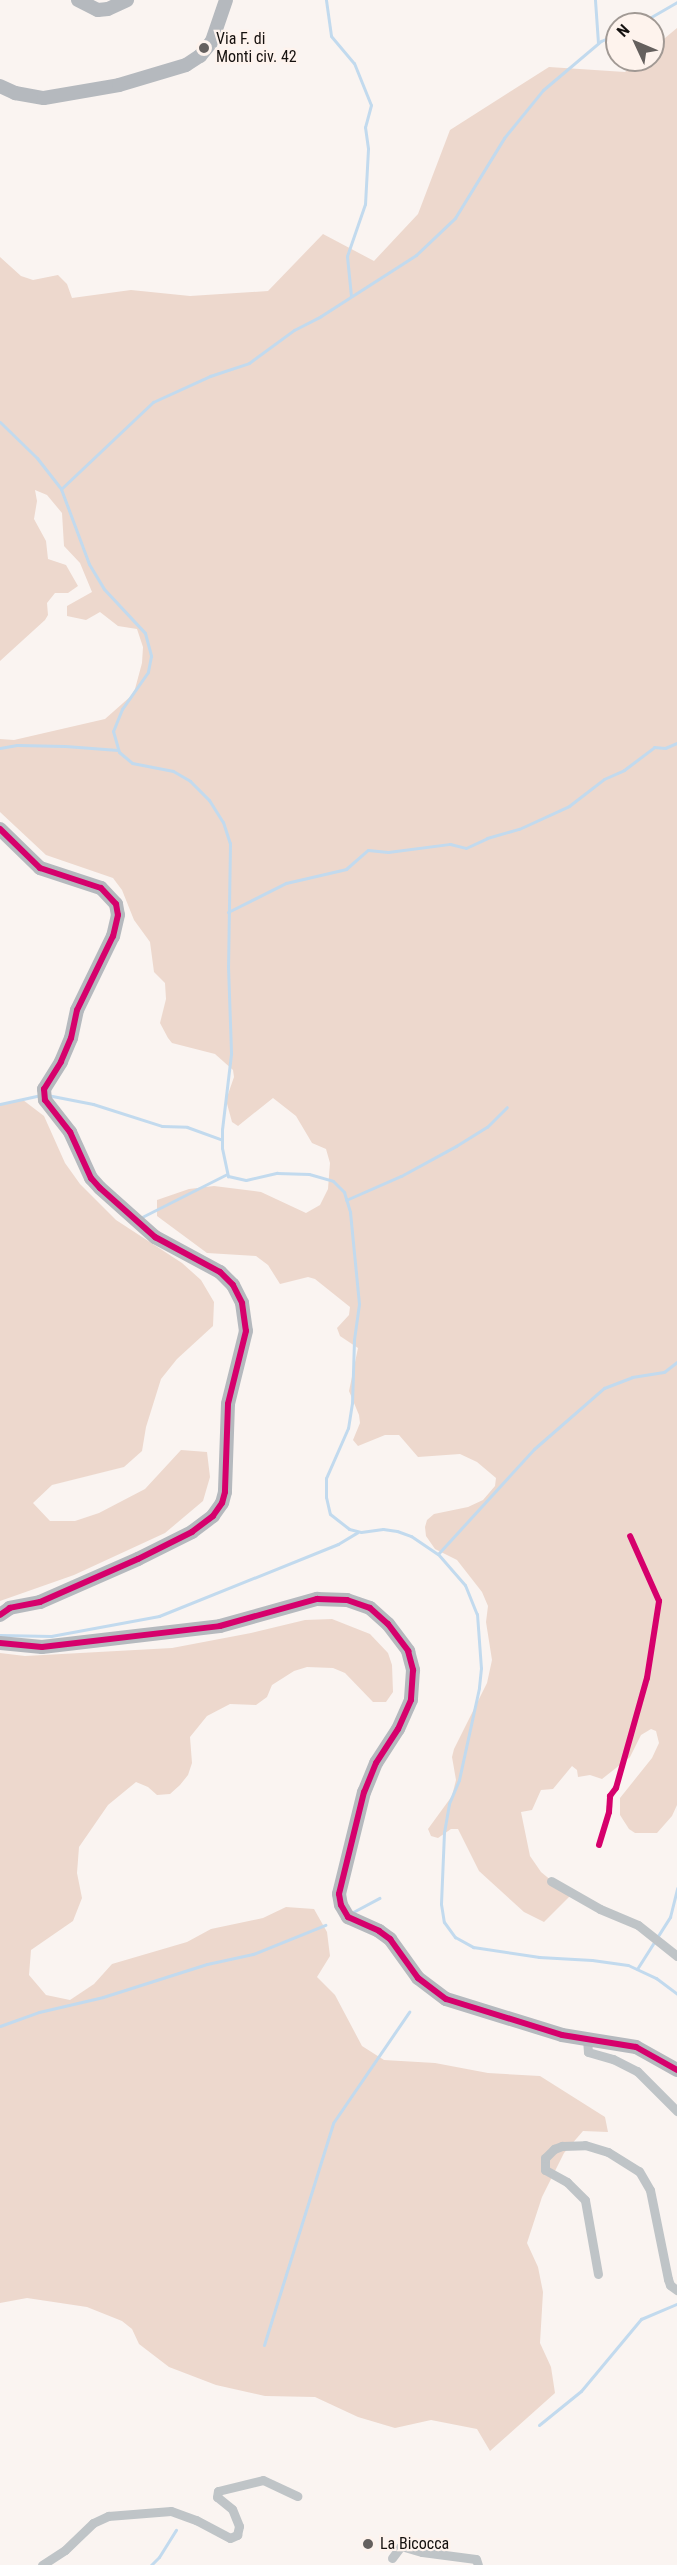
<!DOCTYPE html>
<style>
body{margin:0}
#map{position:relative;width:677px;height:2565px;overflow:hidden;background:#faf4f1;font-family:"Roboto Condensed",sans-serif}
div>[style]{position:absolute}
.green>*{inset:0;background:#edd8cd}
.stream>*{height:3px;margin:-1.5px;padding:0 1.5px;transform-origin:1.5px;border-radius:1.5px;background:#c2daee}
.street>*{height:9px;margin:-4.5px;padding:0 4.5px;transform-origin:4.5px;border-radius:4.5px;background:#bfc4c7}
.secondary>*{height:14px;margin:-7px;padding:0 7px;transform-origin:7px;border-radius:7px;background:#b5b9be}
.cycleway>*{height:6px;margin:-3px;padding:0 3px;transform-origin:3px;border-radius:3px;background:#d6006c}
.dots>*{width:16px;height:16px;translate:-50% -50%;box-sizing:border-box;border:3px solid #fef3ed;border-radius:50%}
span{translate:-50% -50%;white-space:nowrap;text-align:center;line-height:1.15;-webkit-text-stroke:4.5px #fef3ed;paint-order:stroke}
.poi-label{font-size:16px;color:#15110f}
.left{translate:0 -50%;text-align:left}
.north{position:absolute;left:605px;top:12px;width:60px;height:60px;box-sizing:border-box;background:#fef3ed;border:2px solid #a19994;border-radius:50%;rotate:314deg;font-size:16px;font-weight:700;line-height:24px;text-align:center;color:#15110f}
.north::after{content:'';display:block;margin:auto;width:21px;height:27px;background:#65605e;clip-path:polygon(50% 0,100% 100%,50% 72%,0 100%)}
</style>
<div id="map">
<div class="green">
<i style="clip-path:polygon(677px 28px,677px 1805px,672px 1816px,657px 1833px,635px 1833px,629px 1829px,620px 1815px,620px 1798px,652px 1758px,659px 1743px,656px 1731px,651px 1729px,641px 1735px,630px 1757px,602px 1779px,590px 1775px,578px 1777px,577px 1770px,572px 1766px,553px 1789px,541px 1790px,532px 1810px,521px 1812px,530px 1856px,541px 1872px,570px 1896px,544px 1922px,524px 1912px,479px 1871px,458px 1829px,451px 1829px,438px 1838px,431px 1836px,428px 1829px,452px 1796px,456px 1780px,452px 1757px,454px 1749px,487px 1683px,492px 1660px,486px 1622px,488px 1606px,482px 1592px,457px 1560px,435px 1549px,426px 1536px,425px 1527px,427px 1520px,434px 1514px,468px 1507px,483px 1500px,495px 1486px,496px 1478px,477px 1462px,460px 1454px,418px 1457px,399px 1435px,385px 1435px,358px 1446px,353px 1440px,360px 1423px,359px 1415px,349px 1391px,358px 1348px,340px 1336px,337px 1328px,349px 1315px,350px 1307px,315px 1279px,308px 1277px,280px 1284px,268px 1265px,256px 1256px,207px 1253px,157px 1216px,157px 1200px,189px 1189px,214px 1186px,261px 1192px,306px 1213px,320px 1205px,328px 1189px,330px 1163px,326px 1149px,312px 1143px,296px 1116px,273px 1098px,238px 1126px,232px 1122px,226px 1100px,234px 1077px,233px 1070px,215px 1054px,172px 1043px,168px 1038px,160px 1023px,166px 999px,165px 983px,154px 972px,150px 942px,134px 920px,122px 890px,113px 878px,46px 855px,0 812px,0 739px,14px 740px,105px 719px,131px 696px,135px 689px,142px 663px,143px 647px,137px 629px,118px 626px,100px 612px,86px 620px,67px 616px,67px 606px,92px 592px,80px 563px,64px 546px,62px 513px,47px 495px,35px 490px,37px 501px,34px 519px,46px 541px,48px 559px,66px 565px,78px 586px,68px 593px,55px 593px,47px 603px,48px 615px,45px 620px,0 661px,0 257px,21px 276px,33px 280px,58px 275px,67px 284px,72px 298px,131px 290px,190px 296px,268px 291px,323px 234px,374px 261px,418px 214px,450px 130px,549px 67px,625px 72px,639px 60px,653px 60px,653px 48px)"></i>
<i style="clip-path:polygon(23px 1100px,44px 1116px,65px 1163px,80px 1184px,116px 1220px,182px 1263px,201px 1280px,214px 1302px,213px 1326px,177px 1359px,161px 1379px,146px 1427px,142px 1451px,124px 1467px,52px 1485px,33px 1503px,50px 1521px,75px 1521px,99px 1513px,145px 1489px,181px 1450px,207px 1452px,210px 1477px,203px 1501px,165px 1533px,74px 1575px,0 1601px,0 1104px)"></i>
<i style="clip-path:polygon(332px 1619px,370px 1634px,388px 1653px,392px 1665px,393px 1692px,386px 1702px,373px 1702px,345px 1673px,333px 1668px,307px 1667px,294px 1671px,272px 1685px,267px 1697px,256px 1705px,230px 1704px,207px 1716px,190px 1737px,192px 1763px,188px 1775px,180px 1785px,170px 1794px,157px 1795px,148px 1787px,136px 1782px,108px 1805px,79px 1847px,77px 1873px,82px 1898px,73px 1921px,31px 1950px,29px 1975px,46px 1995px,70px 2000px,94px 1984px,112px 1964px,187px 1942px,211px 1929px,263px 1918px,286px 1907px,314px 1909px,327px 1932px,330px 1956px,317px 1977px,335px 1995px,362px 2046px,384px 2060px,435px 2063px,488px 2073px,540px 2076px,605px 2117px,608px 2132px,583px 2131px,564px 2153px,542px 2197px,527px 2243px,538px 2267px,543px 2292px,540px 2343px,551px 2367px,555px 2393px,490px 2451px,477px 2429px,431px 2420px,395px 2428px,358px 2417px,315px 2397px,265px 2396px,216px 2385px,169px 2367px,139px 2344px,132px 2329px,122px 2321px,87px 2307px,27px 2298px,0 2303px,0 1653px,25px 1656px,172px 1648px,251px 1633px,305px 1620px)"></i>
</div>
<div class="stream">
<i style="left:326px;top:0;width:36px;rotate:82deg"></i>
<i style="left:331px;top:36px;width:35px;rotate:50deg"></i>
<i style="left:354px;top:63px;width:45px;rotate:68deg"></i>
<i style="left:371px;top:105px;width:23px;rotate:105deg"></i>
<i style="left:365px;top:127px;width:22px;rotate:82deg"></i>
<i style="left:368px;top:149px;width:55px;rotate:93.1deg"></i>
<i style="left:365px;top:204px;width:55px;rotate:109.1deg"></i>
<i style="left:347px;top:256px;width:40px;rotate:84.3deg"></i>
<i style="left:595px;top:0;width:43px;rotate:86deg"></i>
<i style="left:639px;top:24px;width:44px;rotate:-30.1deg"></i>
<i style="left:0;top:422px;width:52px;rotate:44.2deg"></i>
<i style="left:37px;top:458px;width:39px;rotate:52deg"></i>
<i style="left:61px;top:489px;width:80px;rotate:69.5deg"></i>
<i style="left:89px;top:564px;width:29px;rotate:59deg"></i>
<i style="left:104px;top:589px;width:60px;rotate:47deg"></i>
<i style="left:145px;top:633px;width:24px;rotate:75deg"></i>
<i style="left:151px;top:656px;width:16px;rotate:101deg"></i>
<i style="left:148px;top:672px;width:45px;rotate:125.1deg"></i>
<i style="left:122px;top:709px;width:24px;rotate:112deg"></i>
<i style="left:113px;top:731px;width:22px;rotate:74deg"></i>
<i style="left:119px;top:752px;width:17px;rotate:40deg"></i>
<i style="left:132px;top:763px;width:42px;rotate:11deg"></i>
<i style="left:173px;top:771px;width:20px;rotate:30deg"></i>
<i style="left:190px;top:781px;width:27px;rotate:45deg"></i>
<i style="left:209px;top:800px;width:26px;rotate:58deg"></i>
<i style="left:223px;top:822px;width:22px;rotate:72deg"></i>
<i style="left:230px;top:843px;width:123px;rotate:90.9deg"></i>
<i style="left:228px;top:966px;width:88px;rotate:88deg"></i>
<i style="left:231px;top:1054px;width:76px;rotate:96.8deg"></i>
<i style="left:222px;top:1129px;width:19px;rotate:90deg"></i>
<i style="left:222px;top:1148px;width:29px;rotate:78deg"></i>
<i style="left:228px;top:1176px;width:18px;rotate:13deg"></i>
<i style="left:246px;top:1180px;width:32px;rotate:-13deg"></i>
<i style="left:277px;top:1173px;width:32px;rotate:2deg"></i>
<i style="left:309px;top:1174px;width:25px;rotate:16deg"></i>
<i style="left:333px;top:1181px;width:16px;rotate:45deg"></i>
<i style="left:344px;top:1192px;width:21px;rotate:73deg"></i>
<i style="left:350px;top:1212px;width:92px;rotate:84.4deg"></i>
<i style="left:359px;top:1304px;width:36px;rotate:98deg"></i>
<i style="left:354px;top:1340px;width:63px;rotate:91.8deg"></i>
<i style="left:352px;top:1403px;width:25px;rotate:99deg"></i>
<i style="left:348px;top:1428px;width:55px;rotate:113.7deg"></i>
<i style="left:326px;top:1478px;width:19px;rotate:90deg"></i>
<i style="left:326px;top:1497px;width:17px;rotate:77deg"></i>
<i style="left:330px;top:1514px;width:24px;rotate:38deg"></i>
<i style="left:349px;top:1529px;width:12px;rotate:14deg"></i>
<i style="left:361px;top:1532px;width:22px;rotate:-8deg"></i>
<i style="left:383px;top:1529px;width:14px;rotate:8deg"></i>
<i style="left:397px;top:1531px;width:15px;rotate:20deg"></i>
<i style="left:411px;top:1536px;width:32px;rotate:34deg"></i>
<i style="left:438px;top:1554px;width:41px;rotate:48.9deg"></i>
<i style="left:465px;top:1585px;width:31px;rotate:68deg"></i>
<i style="left:477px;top:1614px;width:54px;rotate:85.8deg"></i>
<i style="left:481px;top:1668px;width:20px;rotate:96deg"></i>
<i style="left:479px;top:1688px;width:94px;rotate:102.3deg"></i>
<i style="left:459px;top:1780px;width:26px;rotate:113deg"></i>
<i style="left:449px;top:1804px;width:28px;rotate:100deg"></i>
<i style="left:444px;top:1832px;width:72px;rotate:92.4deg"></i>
<i style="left:441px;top:1904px;width:18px;rotate:81deg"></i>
<i style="left:444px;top:1922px;width:19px;rotate:54deg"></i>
<i style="left:455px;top:1937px;width:21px;rotate:29deg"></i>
<i style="left:473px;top:1947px;width:67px;rotate:8.6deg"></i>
<i style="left:539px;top:1957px;width:53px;rotate:3.2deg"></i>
<i style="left:592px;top:1960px;width:36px;rotate:8deg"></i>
<i style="left:628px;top:1965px;width:31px;rotate:25deg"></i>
<i style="left:656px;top:1978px;width:26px;rotate:37deg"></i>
<i style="left:61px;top:489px;width:127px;rotate:-43.4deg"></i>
<i style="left:153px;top:402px;width:63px;rotate:-24.5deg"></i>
<i style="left:210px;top:376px;width:41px;rotate:-18.4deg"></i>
<i style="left:249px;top:363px;width:56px;rotate:-36.3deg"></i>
<i style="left:294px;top:330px;width:30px;rotate:-27deg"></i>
<i style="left:321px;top:316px;width:113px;rotate:-32.7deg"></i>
<i style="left:416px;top:255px;width:54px;rotate:-43.5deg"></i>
<i style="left:455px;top:218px;width:94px;rotate:-58.5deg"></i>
<i style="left:504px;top:138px;width:62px;rotate:-50.9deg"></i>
<i style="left:543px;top:90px;width:76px;rotate:-40.2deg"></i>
<i style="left:601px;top:41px;width:17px;rotate:-24deg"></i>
<i style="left:0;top:748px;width:17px;rotate:-10deg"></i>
<i style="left:17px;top:745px;width:48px;rotate:1.2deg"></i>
<i style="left:65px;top:746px;width:53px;rotate:4.3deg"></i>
<i style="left:228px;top:912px;width:65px;rotate:-26.6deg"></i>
<i style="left:286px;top:883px;width:62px;rotate:-13.1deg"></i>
<i style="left:346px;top:869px;width:29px;rotate:-41deg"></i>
<i style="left:368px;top:850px;width:20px;rotate:6deg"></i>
<i style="left:388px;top:852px;width:63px;rotate:-7.4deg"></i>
<i style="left:450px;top:844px;width:16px;rotate:14deg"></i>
<i style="left:466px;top:848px;width:23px;rotate:-25deg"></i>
<i style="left:487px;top:838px;width:33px;rotate:-16deg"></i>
<i style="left:519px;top:829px;width:55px;rotate:-24.7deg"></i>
<i style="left:569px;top:806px;width:44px;rotate:-37.6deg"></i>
<i style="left:604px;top:779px;width:22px;rotate:-24deg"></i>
<i style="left:624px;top:770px;width:38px;rotate:-37deg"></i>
<i style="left:654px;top:747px;width:11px;rotate:5deg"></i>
<i style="left:665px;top:748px;width:13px;rotate:-23deg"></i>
<i style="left:47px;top:1095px;width:47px;rotate:11.1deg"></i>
<i style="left:93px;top:1104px;width:72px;rotate:17.7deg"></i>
<i style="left:162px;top:1126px;width:25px;rotate:2deg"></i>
<i style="left:187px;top:1127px;width:37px;rotate:20deg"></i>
<i style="left:0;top:1104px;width:42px;rotate:-12.4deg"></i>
<i style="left:346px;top:1200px;width:60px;rotate:-23.6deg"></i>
<i style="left:401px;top:1176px;width:63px;rotate:-28.6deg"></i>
<i style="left:456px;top:1146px;width:36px;rotate:-32deg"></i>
<i style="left:487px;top:1127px;width:28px;rotate:-45deg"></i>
<i style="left:140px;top:1218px;width:97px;rotate:-26.8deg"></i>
<i style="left:438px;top:1554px;width:142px;rotate:-47.6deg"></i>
<i style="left:534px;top:1449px;width:93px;rotate:-41.1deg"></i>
<i style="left:604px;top:1388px;width:30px;rotate:-21deg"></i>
<i style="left:632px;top:1377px;width:32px;rotate:-9deg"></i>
<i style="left:664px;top:1372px;width:16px;rotate:-38deg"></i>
<i style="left:0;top:1635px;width:51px;rotate:1.1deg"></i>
<i style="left:51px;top:1636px;width:110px;rotate:-10.5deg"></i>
<i style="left:159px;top:1616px;width:193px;rotate:-21.9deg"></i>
<i style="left:338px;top:1544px;width:23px;rotate:-31deg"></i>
<i style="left:353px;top:1912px;width:30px;rotate:-28deg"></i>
<i style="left:637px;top:1969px;width:62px;rotate:-57.6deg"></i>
<i style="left:670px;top:1917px;width:30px;rotate:-76deg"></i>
<i style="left:0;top:2026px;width:41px;rotate:-19.7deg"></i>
<i style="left:39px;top:2012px;width:66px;rotate:-13.2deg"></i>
<i style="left:103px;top:1997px;width:109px;rotate:-17.6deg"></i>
<i style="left:207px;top:1964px;width:47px;rotate:-12.3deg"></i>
<i style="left:253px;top:1954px;width:78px;rotate:-21.9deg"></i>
<i style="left:264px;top:2345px;width:232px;rotate:-72.7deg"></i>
<i style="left:333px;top:2123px;width:135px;rotate:-55.6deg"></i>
<i style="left:539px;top:2425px;width:54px;rotate:-39deg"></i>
<i style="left:581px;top:2391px;width:94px;rotate:-50.2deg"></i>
<i style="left:641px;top:2319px;width:39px;rotate:-23deg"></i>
<i style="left:151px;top:2565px;width:11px;rotate:-45deg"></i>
<i style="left:159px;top:2557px;width:32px;rotate:-58deg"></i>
</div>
<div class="street">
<i style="left:551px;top:1881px;width:56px;rotate:29.7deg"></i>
<i style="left:600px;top:1909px;width:41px;rotate:22.8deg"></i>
<i style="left:638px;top:1925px;width:50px;rotate:38.5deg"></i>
<i style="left:587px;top:2038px;width:14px;rotate:86deg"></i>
<i style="left:588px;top:2052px;width:26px;rotate:16deg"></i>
<i style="left:613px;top:2059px;width:27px;rotate:27deg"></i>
<i style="left:637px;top:2071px;width:57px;rotate:45deg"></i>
<i style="left:598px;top:2274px;width:75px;rotate:-100deg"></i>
<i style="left:585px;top:2200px;width:25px;rotate:-135deg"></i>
<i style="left:567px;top:2182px;width:25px;rotate:-151deg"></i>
<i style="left:545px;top:2170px;width:12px;rotate:-90deg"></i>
<i style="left:545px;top:2158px;width:13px;rotate:-45deg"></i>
<i style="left:554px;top:2149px;width:9px;rotate:-21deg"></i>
<i style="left:562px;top:2146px;width:23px;rotate:-2deg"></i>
<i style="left:585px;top:2145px;width:24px;rotate:17deg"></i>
<i style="left:608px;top:2152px;width:36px;rotate:32deg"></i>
<i style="left:639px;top:2171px;width:22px;rotate:60deg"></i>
<i style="left:650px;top:2190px;width:91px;rotate:78.6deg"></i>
<i style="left:668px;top:2279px;width:6px;rotate:72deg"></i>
<i style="left:670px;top:2285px;width:9px;rotate:36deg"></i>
<i style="left:392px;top:2558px;width:15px;rotate:-53deg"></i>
<i style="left:401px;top:2546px;width:22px;rotate:16deg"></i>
<i style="left:422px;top:2552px;width:54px;rotate:7.4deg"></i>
<i style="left:476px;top:2559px;width:6px;rotate:72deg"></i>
<i style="left:42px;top:2565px;width:27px;rotate:-33deg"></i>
<i style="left:65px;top:2550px;width:39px;rotate:-44deg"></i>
<i style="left:93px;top:2523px;width:17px;rotate:-25deg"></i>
<i style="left:108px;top:2516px;width:63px;rotate:-4.5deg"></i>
<i style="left:171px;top:2511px;width:27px;rotate:20deg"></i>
<i style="left:196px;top:2520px;width:38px;rotate:28deg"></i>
<i style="left:230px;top:2538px;width:8px;rotate:-23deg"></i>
<i style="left:237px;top:2535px;width:9px;rotate:-77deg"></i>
<i style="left:239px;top:2526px;width:18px;rotate:-112deg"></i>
<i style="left:232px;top:2509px;width:19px;rotate:-141deg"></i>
<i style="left:217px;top:2497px;width:6px;rotate:-81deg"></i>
<i style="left:218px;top:2491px;width:46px;rotate:-13.7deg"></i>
<i style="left:263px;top:2480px;width:38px;rotate:25deg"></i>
</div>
<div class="secondary">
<i style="left:78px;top:0;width:22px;rotate:27deg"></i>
<i style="left:98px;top:10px;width:10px;rotate:-6deg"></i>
<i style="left:108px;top:9px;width:21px;rotate:-25deg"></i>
<i style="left:0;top:86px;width:17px;rotate:25deg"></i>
<i style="left:15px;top:93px;width:29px;rotate:10deg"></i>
<i style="left:44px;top:98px;width:76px;rotate:-9.8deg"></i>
<i style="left:119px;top:85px;width:70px;rotate:-16.6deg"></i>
<i style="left:186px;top:65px;width:17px;rotate:-33deg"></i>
<i style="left:200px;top:56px;width:19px;rotate:-51deg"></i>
<i style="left:212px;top:41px;width:43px;rotate:-71.1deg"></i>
<i style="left:0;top:829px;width:56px;rotate:44.3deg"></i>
<i style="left:40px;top:868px;width:64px;rotate:18.2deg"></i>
<i style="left:101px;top:888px;width:22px;rotate:47deg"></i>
<i style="left:116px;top:904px;width:11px;rotate:80deg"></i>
<i style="left:118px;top:915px;width:22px;rotate:103deg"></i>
<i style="left:113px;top:936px;width:82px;rotate:115.9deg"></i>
<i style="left:77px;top:1010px;width:29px;rotate:102deg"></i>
<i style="left:71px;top:1038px;width:26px;rotate:113deg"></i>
<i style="left:61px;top:1062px;width:32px;rotate:122deg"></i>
<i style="left:44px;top:1089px;width:11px;rotate:85deg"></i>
<i style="left:45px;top:1100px;width:41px;rotate:52deg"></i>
<i style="left:70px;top:1132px;width:51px;rotate:65.5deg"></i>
<i style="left:91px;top:1178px;width:13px;rotate:48deg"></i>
<i style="left:100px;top:1188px;width:74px;rotate:41.7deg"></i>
<i style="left:155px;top:1237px;width:74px;rotate:28.3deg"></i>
<i style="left:220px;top:1272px;width:18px;rotate:45deg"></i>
<i style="left:233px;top:1285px;width:20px;rotate:63deg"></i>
<i style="left:242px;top:1303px;width:28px;rotate:82deg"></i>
<i style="left:246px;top:1331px;width:75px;rotate:103.9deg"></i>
<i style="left:228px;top:1404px;width:88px;rotate:92deg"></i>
<i style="left:225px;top:1492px;width:11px;rotate:105deg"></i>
<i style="left:222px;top:1503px;width:16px;rotate:125deg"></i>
<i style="left:213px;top:1516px;width:26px;rotate:143deg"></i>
<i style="left:192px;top:1532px;width:60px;rotate:153.4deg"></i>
<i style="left:138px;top:1559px;width:107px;rotate:156.3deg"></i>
<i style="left:40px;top:1602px;width:31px;rotate:169deg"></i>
<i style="left:10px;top:1608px;width:12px;rotate:145deg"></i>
<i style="left:0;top:1643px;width:42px;rotate:5.4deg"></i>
<i style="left:42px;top:1647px;width:179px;rotate:-6.7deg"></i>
<i style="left:220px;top:1626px;width:101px;rotate:-15.6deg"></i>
<i style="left:317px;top:1599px;width:30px;rotate:2deg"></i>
<i style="left:347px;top:1600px;width:24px;rotate:19deg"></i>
<i style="left:370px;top:1608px;width:24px;rotate:42deg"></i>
<i style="left:388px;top:1624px;width:34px;rotate:53deg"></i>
<i style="left:408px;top:1651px;width:20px;rotate:75deg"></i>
<i style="left:413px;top:1670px;width:30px;rotate:94deg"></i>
<i style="left:411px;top:1700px;width:32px;rotate:114deg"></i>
<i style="left:398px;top:1729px;width:40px;rotate:122.9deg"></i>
<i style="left:376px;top:1763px;width:31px;rotate:112deg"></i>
<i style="left:364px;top:1792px;width:105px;rotate:103.8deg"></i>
<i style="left:339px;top:1894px;width:11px;rotate:80deg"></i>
<i style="left:341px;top:1905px;width:14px;rotate:60deg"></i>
<i style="left:348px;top:1917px;width:34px;rotate:24deg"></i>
<i style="left:379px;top:1931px;width:14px;rotate:36deg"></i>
<i style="left:390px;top:1939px;width:48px;rotate:54.3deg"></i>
<i style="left:418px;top:1978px;width:35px;rotate:37deg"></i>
<i style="left:446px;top:1999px;width:121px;rotate:17.2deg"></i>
<i style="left:562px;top:2035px;width:75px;rotate:9.2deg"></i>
<i style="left:636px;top:2047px;width:47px;rotate:29.3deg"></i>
</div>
<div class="cycleway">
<i style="left:0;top:829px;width:56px;rotate:44.3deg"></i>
<i style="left:40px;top:868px;width:64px;rotate:18.2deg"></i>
<i style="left:101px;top:888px;width:22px;rotate:47deg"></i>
<i style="left:116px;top:904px;width:11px;rotate:80deg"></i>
<i style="left:118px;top:915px;width:22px;rotate:103deg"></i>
<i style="left:113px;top:936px;width:82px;rotate:115.9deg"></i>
<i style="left:77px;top:1010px;width:29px;rotate:102deg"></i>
<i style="left:71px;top:1038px;width:26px;rotate:113deg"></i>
<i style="left:61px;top:1062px;width:32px;rotate:122deg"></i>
<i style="left:44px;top:1089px;width:11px;rotate:85deg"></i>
<i style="left:45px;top:1100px;width:41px;rotate:52deg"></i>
<i style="left:70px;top:1132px;width:51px;rotate:65.5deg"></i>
<i style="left:91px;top:1178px;width:13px;rotate:48deg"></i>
<i style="left:100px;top:1188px;width:74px;rotate:41.7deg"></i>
<i style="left:155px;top:1237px;width:74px;rotate:28.3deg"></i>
<i style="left:220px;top:1272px;width:18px;rotate:45deg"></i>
<i style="left:233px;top:1285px;width:20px;rotate:63deg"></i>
<i style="left:242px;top:1303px;width:28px;rotate:82deg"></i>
<i style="left:246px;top:1331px;width:75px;rotate:103.9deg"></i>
<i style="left:228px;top:1404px;width:88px;rotate:92deg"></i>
<i style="left:225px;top:1492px;width:11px;rotate:105deg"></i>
<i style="left:222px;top:1503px;width:16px;rotate:125deg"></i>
<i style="left:213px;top:1516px;width:26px;rotate:143deg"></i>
<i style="left:192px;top:1532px;width:60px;rotate:153.4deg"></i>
<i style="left:138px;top:1559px;width:107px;rotate:156.3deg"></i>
<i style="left:40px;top:1602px;width:31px;rotate:169deg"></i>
<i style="left:10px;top:1608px;width:12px;rotate:145deg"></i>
<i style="left:0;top:1643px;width:42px;rotate:5.4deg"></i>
<i style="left:42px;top:1647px;width:179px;rotate:-6.7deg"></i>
<i style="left:220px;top:1626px;width:101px;rotate:-15.6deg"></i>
<i style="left:317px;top:1599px;width:30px;rotate:2deg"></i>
<i style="left:347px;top:1600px;width:24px;rotate:19deg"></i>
<i style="left:370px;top:1608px;width:24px;rotate:42deg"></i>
<i style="left:388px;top:1624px;width:34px;rotate:53deg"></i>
<i style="left:408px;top:1651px;width:20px;rotate:75deg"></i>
<i style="left:413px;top:1670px;width:30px;rotate:94deg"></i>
<i style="left:411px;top:1700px;width:32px;rotate:114deg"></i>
<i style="left:398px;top:1729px;width:40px;rotate:122.9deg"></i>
<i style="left:376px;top:1763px;width:31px;rotate:112deg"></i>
<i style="left:364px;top:1792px;width:105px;rotate:103.8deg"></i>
<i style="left:339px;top:1894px;width:11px;rotate:80deg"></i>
<i style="left:341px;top:1905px;width:14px;rotate:60deg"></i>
<i style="left:348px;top:1917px;width:34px;rotate:24deg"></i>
<i style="left:379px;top:1931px;width:14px;rotate:36deg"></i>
<i style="left:390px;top:1939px;width:48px;rotate:54.3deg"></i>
<i style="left:418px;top:1978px;width:35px;rotate:37deg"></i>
<i style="left:446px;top:1999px;width:121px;rotate:17.2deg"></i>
<i style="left:562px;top:2035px;width:75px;rotate:9.2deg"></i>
<i style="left:636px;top:2047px;width:47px;rotate:29.3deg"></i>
<i style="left:599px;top:1845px;width:34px;rotate:-73deg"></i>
<i style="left:609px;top:1812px;width:16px;rotate:-86deg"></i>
<i style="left:610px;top:1796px;width:10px;rotate:-53deg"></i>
<i style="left:616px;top:1788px;width:114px;rotate:-74.3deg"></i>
<i style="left:647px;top:1678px;width:78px;rotate:-81.1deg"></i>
<i style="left:659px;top:1601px;width:71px;rotate:-114deg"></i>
</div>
<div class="dots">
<i style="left:204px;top:48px;background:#65605e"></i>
<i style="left:368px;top:2544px;background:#65605e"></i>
</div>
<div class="poi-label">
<span class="left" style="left:216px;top:48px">Via F. di<br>Monti civ. 42</span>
<span class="left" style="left:380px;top:2544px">La Bicocca</span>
</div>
<div class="north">N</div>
</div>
